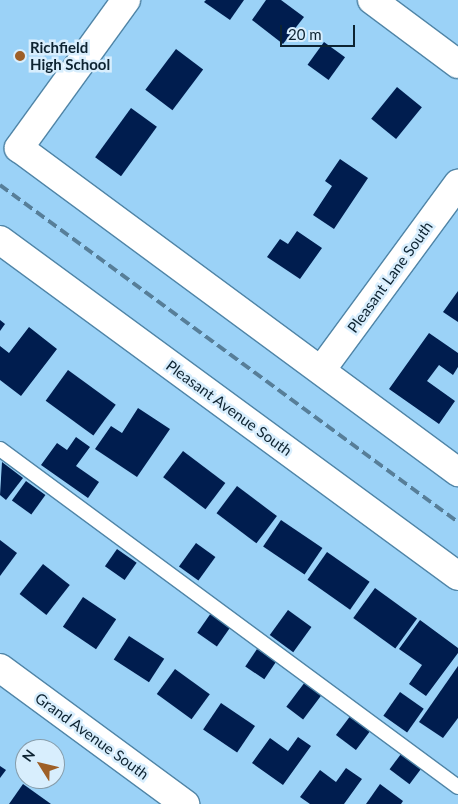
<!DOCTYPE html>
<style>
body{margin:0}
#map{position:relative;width:458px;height:804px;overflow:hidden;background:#9bd2f7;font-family:Lato,sans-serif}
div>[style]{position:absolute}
.building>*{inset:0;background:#001d4f;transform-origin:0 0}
.roads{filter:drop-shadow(1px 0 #5085a7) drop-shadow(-1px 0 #5085a7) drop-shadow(0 1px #5085a7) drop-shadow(0 -1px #5085a7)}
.service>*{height:14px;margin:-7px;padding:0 7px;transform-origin:7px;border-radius:7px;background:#fff}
.minor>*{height:28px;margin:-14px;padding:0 14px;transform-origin:14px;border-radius:14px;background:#fff}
.rail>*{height:4px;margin-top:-2px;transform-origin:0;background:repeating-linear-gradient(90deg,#577e98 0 10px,transparent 0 15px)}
.dots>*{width:14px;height:14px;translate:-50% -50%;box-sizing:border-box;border:2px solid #d8eefd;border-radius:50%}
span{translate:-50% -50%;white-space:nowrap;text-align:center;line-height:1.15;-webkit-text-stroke:5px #d8eefd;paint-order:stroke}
.poi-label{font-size:15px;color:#0d2331;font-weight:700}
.left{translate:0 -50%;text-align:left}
.street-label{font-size:15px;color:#0d2331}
.north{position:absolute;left:15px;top:739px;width:50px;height:50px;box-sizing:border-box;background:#d8eefd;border:1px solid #879dab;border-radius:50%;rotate:306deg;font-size:14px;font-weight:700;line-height:20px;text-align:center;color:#0d2331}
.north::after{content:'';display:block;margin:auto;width:18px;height:22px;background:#9e5f27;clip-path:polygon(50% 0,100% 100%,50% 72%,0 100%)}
.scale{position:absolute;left:280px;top:25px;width:75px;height:22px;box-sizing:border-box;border:2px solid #0d2331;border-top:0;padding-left:6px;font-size:15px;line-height:18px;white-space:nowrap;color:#0d2331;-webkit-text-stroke:4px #d8eefd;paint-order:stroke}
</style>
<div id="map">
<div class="building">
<i style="clip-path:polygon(206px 0,244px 0,230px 20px,204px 2px)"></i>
<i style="clip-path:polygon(266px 0,281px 0,304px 17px,283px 44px,252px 20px)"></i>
<i style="left:324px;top:42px;width:26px;height:28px;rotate:36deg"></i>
<i style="left:176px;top:49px;width:34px;height:51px;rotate:37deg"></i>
<i style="left:397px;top:87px;width:32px;height:41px;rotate:39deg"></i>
<i style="left:131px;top:108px;width:32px;height:61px;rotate:36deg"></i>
<i style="clip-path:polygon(340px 159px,368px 178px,334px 229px,313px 215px,332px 186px,325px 181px)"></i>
<i style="clip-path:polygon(297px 231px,322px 248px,300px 279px,267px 257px,280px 239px,288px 244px)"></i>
<i style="clip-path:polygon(458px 291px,458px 322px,443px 312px)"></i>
<i style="clip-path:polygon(0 320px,5px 324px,0 331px)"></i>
<i style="clip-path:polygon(29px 327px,57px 349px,21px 396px,0 380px,0 346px,9px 353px)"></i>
<i style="clip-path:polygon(429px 333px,458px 353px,458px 367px,453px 375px,439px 365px,427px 381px,455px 401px,439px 424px,389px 389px)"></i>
<i style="left:68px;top:370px;width:59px;height:38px;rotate:36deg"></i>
<i style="clip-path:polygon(138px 408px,170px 429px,137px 477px,95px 449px,111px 426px,122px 433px)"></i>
<i style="clip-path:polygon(76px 437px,90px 447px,76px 466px,99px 482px,88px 498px,41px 465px,57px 443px,67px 450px)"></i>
<i style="left:183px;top:451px;width:53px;height:33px;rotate:37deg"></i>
<i style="clip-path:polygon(2px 462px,23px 478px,6px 500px,0 495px)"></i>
<i style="left:26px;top:481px;width:24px;height:24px;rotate:36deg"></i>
<i style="left:237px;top:486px;width:50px;height:34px;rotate:37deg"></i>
<i style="left:281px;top:520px;width:50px;height:32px;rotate:34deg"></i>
<i style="clip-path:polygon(0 540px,17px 553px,0 576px)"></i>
<i style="left:196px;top:543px;width:24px;height:29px;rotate:36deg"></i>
<i style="left:117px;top:549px;width:24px;height:21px;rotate:35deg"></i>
<i style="left:327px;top:552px;width:52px;height:34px;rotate:35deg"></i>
<i style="left:43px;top:564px;width:34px;height:38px;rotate:38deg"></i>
<i style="left:375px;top:588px;width:52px;height:37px;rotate:36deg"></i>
<i style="left:83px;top:597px;width:40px;height:36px;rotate:34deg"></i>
<i style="left:288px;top:610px;width:29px;height:31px;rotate:36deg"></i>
<i style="left:211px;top:613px;width:24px;height:24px;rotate:35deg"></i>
<i style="clip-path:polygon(420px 620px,458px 648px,458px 653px,426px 696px,409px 684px,422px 665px,399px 649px)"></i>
<i style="left:129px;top:636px;width:42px;height:28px;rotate:33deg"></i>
<i style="left:257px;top:649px;width:23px;height:21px;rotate:34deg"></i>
<i style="clip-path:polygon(458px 666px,458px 718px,443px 738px,419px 722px)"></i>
<i style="left:175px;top:669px;width:43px;height:31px;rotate:36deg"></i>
<i style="left:305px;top:682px;width:21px;height:31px;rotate:37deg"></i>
<i style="left:400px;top:692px;width:29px;height:29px;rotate:35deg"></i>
<i style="left:221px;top:703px;width:41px;height:32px;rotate:34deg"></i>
<i style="left:351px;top:715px;width:25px;height:25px;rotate:37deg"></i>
<i style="clip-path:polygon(298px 737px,311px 746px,283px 785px,252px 763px,270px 738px,288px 751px)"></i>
<i style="left:401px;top:754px;width:25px;height:19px;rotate:37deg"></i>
<i style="clip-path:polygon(0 766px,6px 770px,0 778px)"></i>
<i style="clip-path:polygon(346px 768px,362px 779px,344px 804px,310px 804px,300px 797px,320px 770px,336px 782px)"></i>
<i style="clip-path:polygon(23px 784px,51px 804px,9px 804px)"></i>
<i style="clip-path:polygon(380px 784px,403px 801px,401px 804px,366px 804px)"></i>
</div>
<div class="roads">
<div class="service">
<i style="left:0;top:449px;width:569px;rotate:36.43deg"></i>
</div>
<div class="minor">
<i style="left:126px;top:0;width:183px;rotate:125.9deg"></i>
<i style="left:19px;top:148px;width:546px;rotate:36.43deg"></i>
<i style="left:372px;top:0;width:107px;rotate:36.7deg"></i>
<i style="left:0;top:240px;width:568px;rotate:36.26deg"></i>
<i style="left:322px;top:369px;width:230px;rotate:-53.7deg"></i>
<i style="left:0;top:668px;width:230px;rotate:36.3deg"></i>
</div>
</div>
<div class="rail">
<i style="left:0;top:185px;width:569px;rotate:36.35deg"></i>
</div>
<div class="dots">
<i style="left:20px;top:56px;background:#9e5f27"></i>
</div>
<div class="poi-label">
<span class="left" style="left:30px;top:56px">Richfield<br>High School</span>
</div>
<div class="street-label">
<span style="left:390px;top:277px;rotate:-54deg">Pleasant Lane South</span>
<span style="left:229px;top:408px;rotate:36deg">Pleasant Avenue South</span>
<span style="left:92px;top:736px;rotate:36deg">Grand Avenue South</span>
</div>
<div class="north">N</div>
<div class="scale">20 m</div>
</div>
